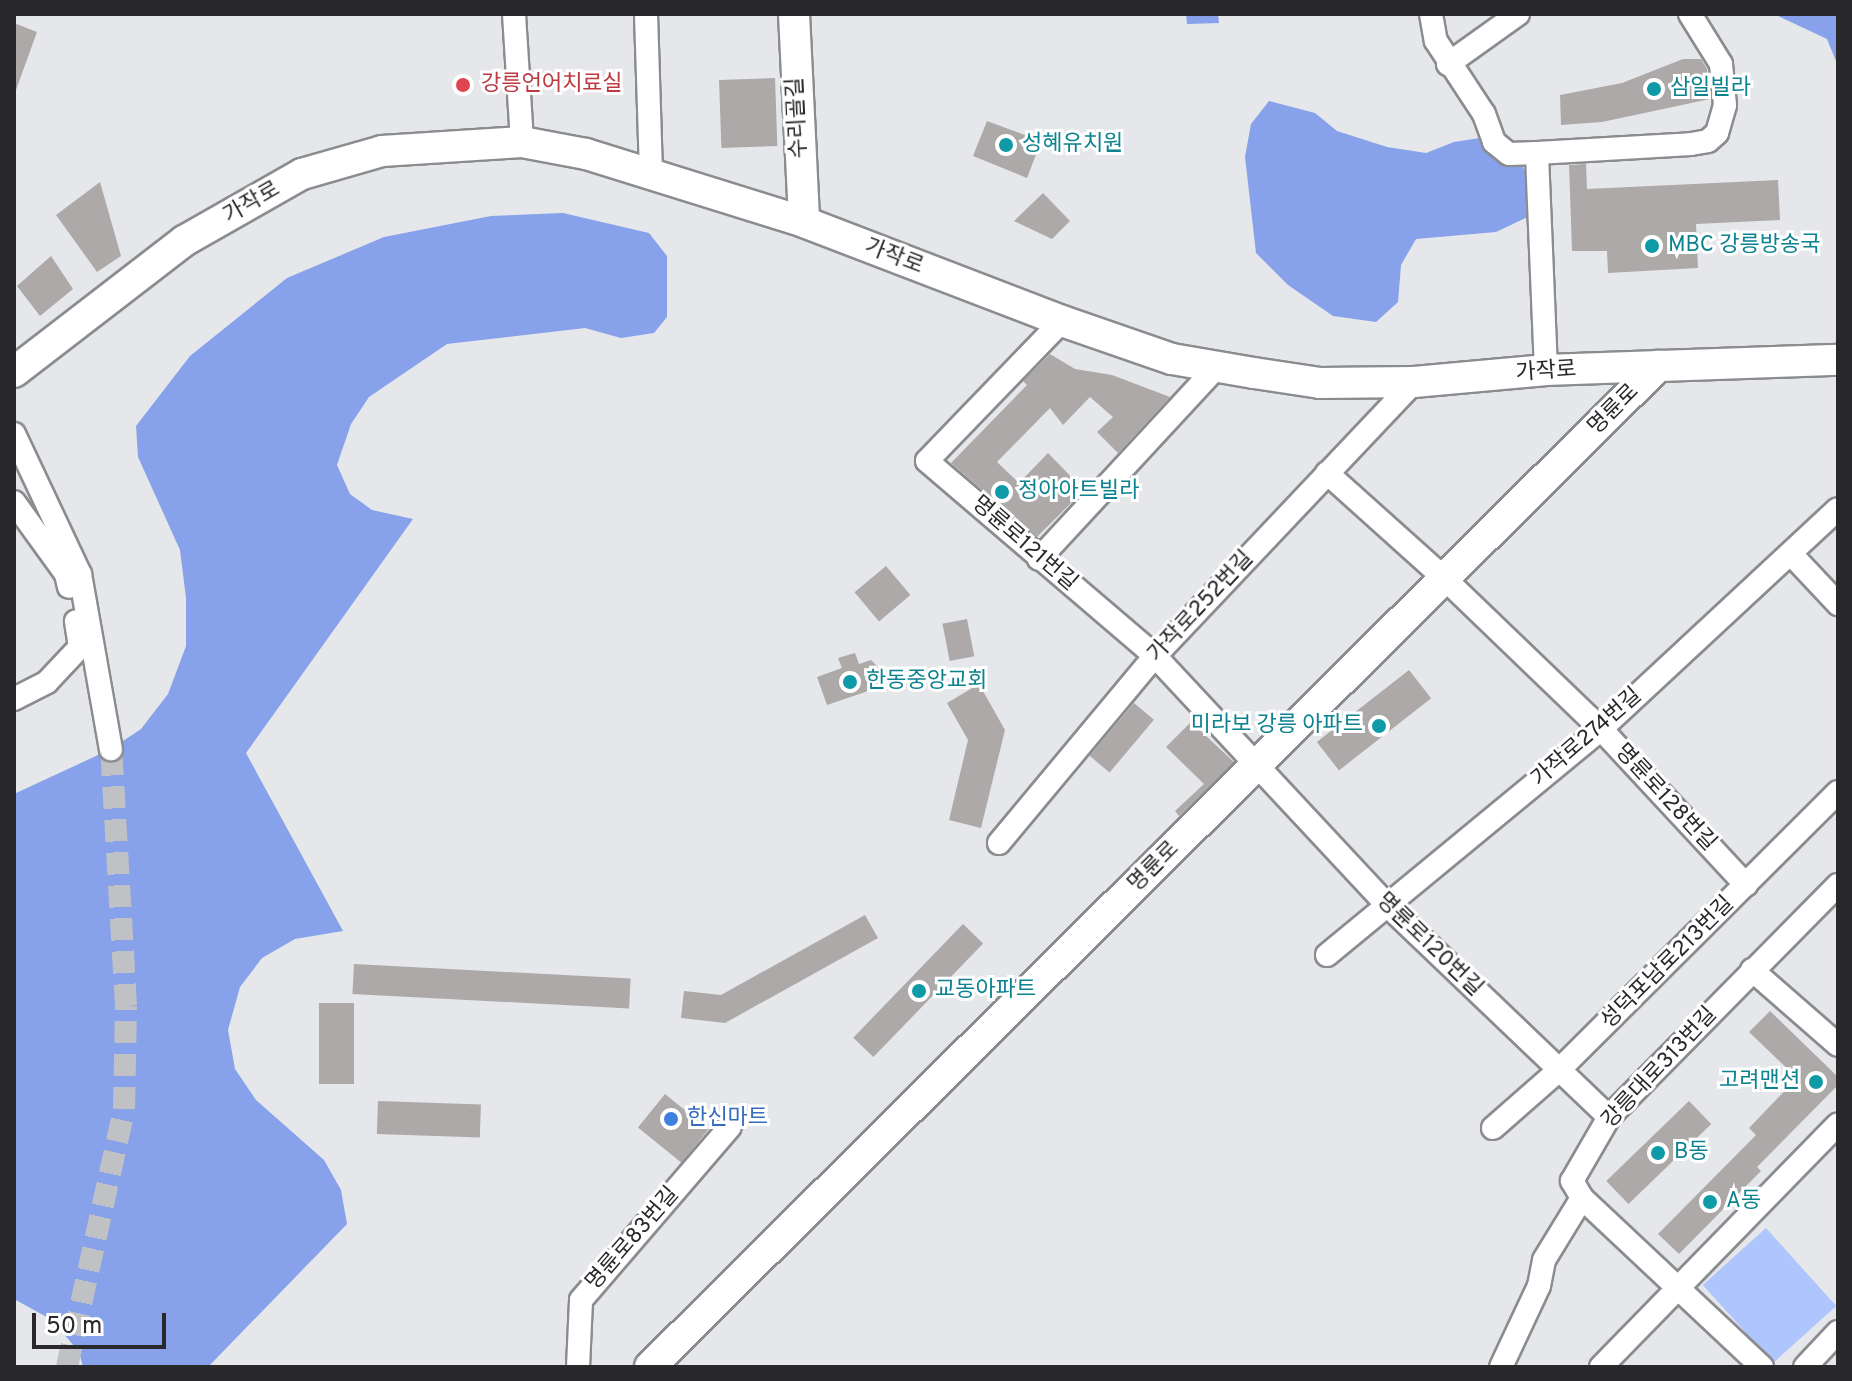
<!DOCTYPE html>
<meta charset="utf-8">
<style>
body{margin:0}
#map{position:relative;width:1852px;height:1381px;overflow:hidden;background:#e5e7ea;font-family:Overpass,"Noto Sans KR",sans-serif}
div>[style]{position:absolute}
.green>*{inset:0;background:#afc5fd;transform-origin:0 0}
.forest>*{inset:0;background:#87a2ea}
.building>*{inset:0;background:#ada9a9;transform-origin:0 0}
.street-tunnel>*{height:22px;margin-top:-11px;transform-origin:0;background:repeating-linear-gradient(90deg,#bfc1c4 0 22px,transparent 0 33px)}
.roads{filter:drop-shadow(2px 0 #8b8c8f) drop-shadow(-2px 0 #8b8c8f) drop-shadow(0 2px #8b8c8f) drop-shadow(0 -2px #8b8c8f)}
.street>*{height:22px;margin:-11px;padding:0 11px;transform-origin:11px;border-radius:11px;background:#fff}
.secondary>*{height:30px;margin:-15px;padding:0 15px;transform-origin:15px;border-radius:15px;background:#fff}
.dots>*{width:22px;height:22px;translate:-50% -50%;box-sizing:border-box;border:4px solid #fff;border-radius:50%}
span{translate:-50% -50%;white-space:nowrap;text-align:center;line-height:1.15;-webkit-text-stroke:6px #fff;paint-order:stroke}
.health-label{font-size:22px;color:#be3a42}
.left{translate:0 -50%;text-align:left}
.culture-label{font-size:22px;color:#0d838f}
.right{translate:-100% -50%;text-align:right}
.street-label{font-size:22px;color:#29292b}
.shop-label{font-size:22px;color:#366cbe}
.frame{position:absolute;inset:0;border:16px solid #29292b;pointer-events:none}
.scale{position:absolute;left:32px;top:1313px;width:134px;height:36px;box-sizing:border-box;border:4px solid #29292b;border-top:0;padding-left:10px;font-size:24px;line-height:28px;white-space:nowrap;color:#29292b;-webkit-text-stroke:6px #fff;paint-order:stroke}
</style>
<div id="map">
<div class="green">
<i style="left:1766px;top:1228px;width:105px;height:85px;rotate:48deg"></i>
</div>
<div class="forest">
<i style="clip-path:polygon(1186px 14px,1218px 14px,1219px 23px,1187px 24px)"></i>
<i style="clip-path:polygon(1774px 14px,1838px 14px,1838px 66px,1827px 39px)"></i>
<i style="clip-path:polygon(1269px 101px,1315px 113px,1337px 131px,1387px 147px,1426px 153px,1454px 142px,1499px 135px,1518px 156px,1533px 190px,1532px 215px,1496px 232px,1416px 239px,1401px 265px,1398px 302px,1376px 322px,1333px 316px,1288px 285px,1256px 253px,1245px 157px,1251px 124px)"></i>
<i style="clip-path:polygon(563px 213px,649px 233px,667px 256px,667px 317px,654px 333px,621px 338px,585px 328px,447px 344px,369px 397px,351px 424px,337px 465px,350px 494px,372px 510px,413px 519px,246px 753px,343px 931px,295px 939px,262px 958px,240px 987px,228px 1030px,235px 1069px,256px 1100px,324px 1160px,341px 1190px,347px 1224px,208px 1367px,83px 1367px,79px 1352px,52px 1320px,14px 1299px,14px 794px,111px 749px,141px 729px,168px 694px,186px 646px,186px 598px,180px 550px,138px 457px,136px 426px,190px 356px,287px 278px,384px 237px,491px 216px)"></i>
</div>
<div class="building">
<i style="clip-path:polygon(14px 23px,37px 32px,16px 90px,14px 89px)"></i>
<i style="clip-path:polygon(1683px 59px,1701px 59px,1707px 69px,1710px 99px,1602px 122px,1561px 125px,1560px 95px,1622px 83px)"></i>
<i style="left:775px;top:78px;width:68px;height:56px;rotate:88deg"></i>
<i style="clip-path:polygon(987px 121px,1033px 138px,1037px 152px,1027px 178px,973px 156px)"></i>
<i style="clip-path:polygon(1586px 164px,1587px 189px,1778px 180px,1780px 220px,1696px 224px,1698px 268px,1608px 273px,1607px 251px,1572px 251px,1569px 165px)"></i>
<i style="clip-path:polygon(100px 182px,121px 256px,97px 272px,56px 215px)"></i>
<i style="clip-path:polygon(1043px 193px,1070px 221px,1052px 239px,1014px 221px)"></i>
<i style="clip-path:polygon(51px 256px,73px 289px,40px 316px,17px 286px)"></i>
<i style="clip-path:polygon(1050px 354px,1075px 369px,1112px 375px,1170px 397px,1118px 453px,1097px 432px,1113px 417px,1090px 397px,1063px 425px,1050px 408px,997px 462px,1019px 483px,1048px 453px,1084px 490px,1037px 537px,951px 463px,1027px 385px,1023px 381px)"></i>
<i style="left:886px;top:566px;width:38px;height:41px;rotate:50deg"></i>
<i style="left:967px;top:619px;width:38px;height:25px;rotate:79deg"></i>
<i style="clip-path:polygon(855px 653px,859px 664px,871px 660px,883px 672px,880px 687px,827px 705px,817px 677px,842px 668px,838px 658px)"></i>
<i style="left:1409px;top:670px;width:36px;height:117px;rotate:52deg"></i>
<i style="clip-path:polygon(979px 684px,1005px 730px,981px 828px,949px 820px,968px 740px,947px 703px)"></i>
<i style="left:1134px;top:703px;width:26px;height:69px;rotate:40deg"></i>
<i style="clip-path:polygon(1191px 722px,1234px 762px,1179px 816px,1175px 811px,1204px 784px,1166px 747px)"></i>
<i style="clip-path:polygon(865px 915px,878px 938px,725px 1023px,681px 1018px,684px 991px,721px 995px)"></i>
<i style="left:963px;top:924px;width:28px;height:158px;rotate:44deg"></i>
<i style="left:354px;top:964px;width:277px;height:30px;rotate:3deg"></i>
<i style="left:319px;top:1003px;width:35px;height:81px"></i>
<i style="clip-path:polygon(1770px 1011px,1838px 1077px,1838px 1085px,1757px 1167px,1761px 1171px,1679px 1254px,1658px 1234px,1756px 1135px,1749px 1128px,1797px 1078px,1749px 1032px)"></i>
<i style="left:665px;top:1094px;width:56px;height:43px;rotate:39deg"></i>
<i style="left:378px;top:1101px;width:103px;height:33px;rotate:2deg"></i>
<i style="left:1689px;top:1101px;width:32px;height:115px;rotate:46deg"></i>
</div>
<div class="street-tunnel">
<i style="left:67px;top:1367px;width:264px;rotate:-77.5deg"></i>
<i style="left:124px;top:1109px;width:103px;rotate:-88.9deg"></i>
<i style="left:126px;top:1006px;width:257px;rotate:-93.3deg"></i>
</div>
<div class="roads">
<div class="street">
<i style="left:514px;top:14px;width:128px;rotate:86.4deg"></i>
<i style="left:646px;top:14px;width:159px;rotate:88.2deg"></i>
<i style="left:1431px;top:14px;width:27px;rotate:80deg"></i>
<i style="left:1436px;top:41px;width:87px;rotate:56.7deg"></i>
<i style="left:1484px;top:114px;width:30px;rotate:70deg"></i>
<i style="left:1494px;top:142px;width:19px;rotate:39deg"></i>
<i style="left:1509px;top:154px;width:28px;rotate:-2deg"></i>
<i style="left:1448px;top:64px;width:86px;rotate:-35.5deg"></i>
<i style="left:1062px;top:321px;width:194px;rotate:134deg"></i>
<i style="left:927px;top:461px;width:300px;rotate:40.5deg"></i>
<i style="left:1155px;top:656px;width:340px;rotate:47deg"></i>
<i style="left:1387px;top:905px;width:307px;rotate:43.7deg"></i>
<i style="left:1546px;top:370px;width:217px;rotate:-92.4deg"></i>
<i style="left:1537px;top:153px;width:154px;rotate:-3.3deg"></i>
<i style="left:1691px;top:144px;width:17px;rotate:-10deg"></i>
<i style="left:1708px;top:141px;width:12px;rotate:-42deg"></i>
<i style="left:1717px;top:133px;width:29px;rotate:-74deg"></i>
<i style="left:1725px;top:105px;width:41px;rotate:-95.6deg"></i>
<i style="left:1721px;top:64px;width:59px;rotate:-121.8deg"></i>
<i style="left:14px;top:434px;width:155px;rotate:64.8deg"></i>
<i style="left:80px;top:574px;width:178px;rotate:80deg"></i>
<i style="left:1327px;top:473px;width:157px;rotate:41.9deg"></i>
<i style="left:1444px;top:578px;width:218px;rotate:43.9deg"></i>
<i style="left:1601px;top:729px;width:213px;rotate:47.1deg"></i>
<i style="left:14px;top:502px;width:89px;rotate:54.2deg"></i>
<i style="left:66px;top:574px;width:13px;rotate:77deg"></i>
<i style="left:1791px;top:554px;width:69px;rotate:46.8deg"></i>
<i style="left:1039px;top:559px;width:262px;rotate:-47.2deg"></i>
<i style="left:14px;top:699px;width:37px;rotate:-27deg"></i>
<i style="left:47px;top:682px;width:48px;rotate:-46.7deg"></i>
<i style="left:80px;top:647px;width:26px;rotate:-99deg"></i>
<i style="left:999px;top:843px;width:244px;rotate:-50.2deg"></i>
<i style="left:1155px;top:656px;width:377px;rotate:-46.6deg"></i>
<i style="left:1327px;top:955px;width:355px;rotate:-39.5deg"></i>
<i style="left:1601px;top:729px;width:323px;rotate:-42.9deg"></i>
<i style="left:1752px;top:970px;width:114px;rotate:41.1deg"></i>
<i style="left:1493px;top:1128px;width:88px;rotate:-41.3deg"></i>
<i style="left:1559px;top:1070px;width:394px;rotate:-44.9deg"></i>
<i style="left:1582px;top:1198px;width:247px;rotate:43.2deg"></i>
<i style="left:578px;top:1367px;width:67px;rotate:-87.4deg"></i>
<i style="left:581px;top:1300px;width:228px;rotate:-49.3deg"></i>
<i style="left:1501px;top:1367px;width:89px;rotate:-64.9deg"></i>
<i style="left:1539px;top:1286px;width:26px;rotate:-79deg"></i>
<i style="left:1544px;top:1260px;width:73px;rotate:-58.5deg"></i>
<i style="left:1582px;top:1198px;width:20px;rotate:-120deg"></i>
<i style="left:1572px;top:1181px;width:74px;rotate:-60deg"></i>
<i style="left:1609px;top:1117px;width:326px;rotate:-45.4deg"></i>
<i style="left:1601px;top:1367px;width:339px;rotate:-45.7deg"></i>
<i style="left:1805px;top:1367px;width:48px;rotate:-46.7deg"></i>
</div>
<div class="secondary">
<i style="left:794px;top:14px;width:208px;rotate:87.2deg"></i>
<i style="left:14px;top:372px;width:215px;rotate:-37.6deg"></i>
<i style="left:184px;top:241px;width:136px;rotate:-29.6deg"></i>
<i style="left:302px;top:174px;width:83px;rotate:-16deg"></i>
<i style="left:382px;top:151px;width:140px;rotate:-3.7deg"></i>
<i style="left:522px;top:142px;width:65px;rotate:10.6deg"></i>
<i style="left:586px;top:154px;width:228px;rotate:17.3deg"></i>
<i style="left:804px;top:222px;width:276px;rotate:21deg"></i>
<i style="left:1062px;top:321px;width:116px;rotate:19.1deg"></i>
<i style="left:1172px;top:359px;width:83px;rotate:9.7deg"></i>
<i style="left:1254px;top:373px;width:67px;rotate:8.6deg"></i>
<i style="left:1320px;top:383px;width:94px;rotate:-0.6deg"></i>
<i style="left:1414px;top:382px;width:133px;rotate:-5.2deg"></i>
<i style="left:1546px;top:370px;width:292px;rotate:-2deg"></i>
<i style="left:650px;top:1367px;width:1421px;rotate:-44.8deg"></i>
</div>
</div>
<div class="dots">
<i style="left:463px;top:85px;background:#e0444e"></i>
<i style="left:1654px;top:89px;background:#0f9aa8"></i>
<i style="left:1006px;top:145px;background:#0f9aa8"></i>
<i style="left:1652px;top:246px;background:#0f9aa8"></i>
<i style="left:1002px;top:492px;background:#0f9aa8"></i>
<i style="left:850px;top:682px;background:#0f9aa8"></i>
<i style="left:1379px;top:726px;background:#0f9aa8"></i>
<i style="left:919px;top:991px;background:#0f9aa8"></i>
<i style="left:1816px;top:1082px;background:#0f9aa8"></i>
<i style="left:671px;top:1119px;background:#3f7fe0"></i>
<i style="left:1658px;top:1153px;background:#0f9aa8"></i>
<i style="left:1710px;top:1202px;background:#0f9aa8"></i>
</div>
<div class="health-label">
<span class="left" style="left:481px;top:85px">강릉언어치료실</span>
</div>
<div class="culture-label">
<span class="left" style="left:1670px;top:89px">삼일빌라</span>
<span class="left" style="left:1022px;top:145px">성혜유치원</span>
<span class="left" style="left:1668px;top:246px">MBC 강릉방송국</span>
<span class="left" style="left:1018px;top:492px">정아아트빌라</span>
<span class="left" style="left:866px;top:682px">한동중앙교회</span>
<span class="right" style="left:1363px;top:726px">미라보 강릉 아파트</span>
<span class="left" style="left:935px;top:991px">교동아파트</span>
<span class="right" style="left:1800px;top:1082px">고려맨션</span>
<span class="left" style="left:1674px;top:1153px">B동</span>
<span class="left" style="left:1726px;top:1202px">A동</span>
</div>
<div class="street-label">
<span style="left:798px;top:118px;rotate:-93deg">수리골길</span>
<span style="left:252px;top:203px;rotate:-30deg">가작로</span>
<span style="left:894px;top:257px;rotate:21deg">가작로</span>
<span style="left:1546px;top:372px;rotate:-4deg">가작로</span>
<span style="left:1614px;top:410px;rotate:-45deg">명륜로</span>
<span style="left:1024px;top:544px;rotate:41deg">명륜로121번길</span>
<span style="left:1201px;top:607px;rotate:-47deg">가작로252번길</span>
<span style="left:1587px;top:738px;rotate:-41deg">가작로274번길</span>
<span style="left:1665px;top:798px;rotate:47deg">명륜로128번길</span>
<span style="left:1154px;top:867px;rotate:-45deg">명륜로</span>
<span style="left:1429px;top:945px;rotate:44deg">명륜로120번길</span>
<span style="left:1668px;top:963px;rotate:-45deg">성덕포남로213번길</span>
<span style="left:1660px;top:1068px;rotate:-47deg">강릉대로313번길</span>
<span style="left:633px;top:1239px;rotate:-49deg">명륜로83번길</span>
</div>
<div class="shop-label">
<span class="left" style="left:687px;top:1119px">한신마트</span>
</div>
<div class="frame"></div>
<div class="scale">50 m</div>
</div>
